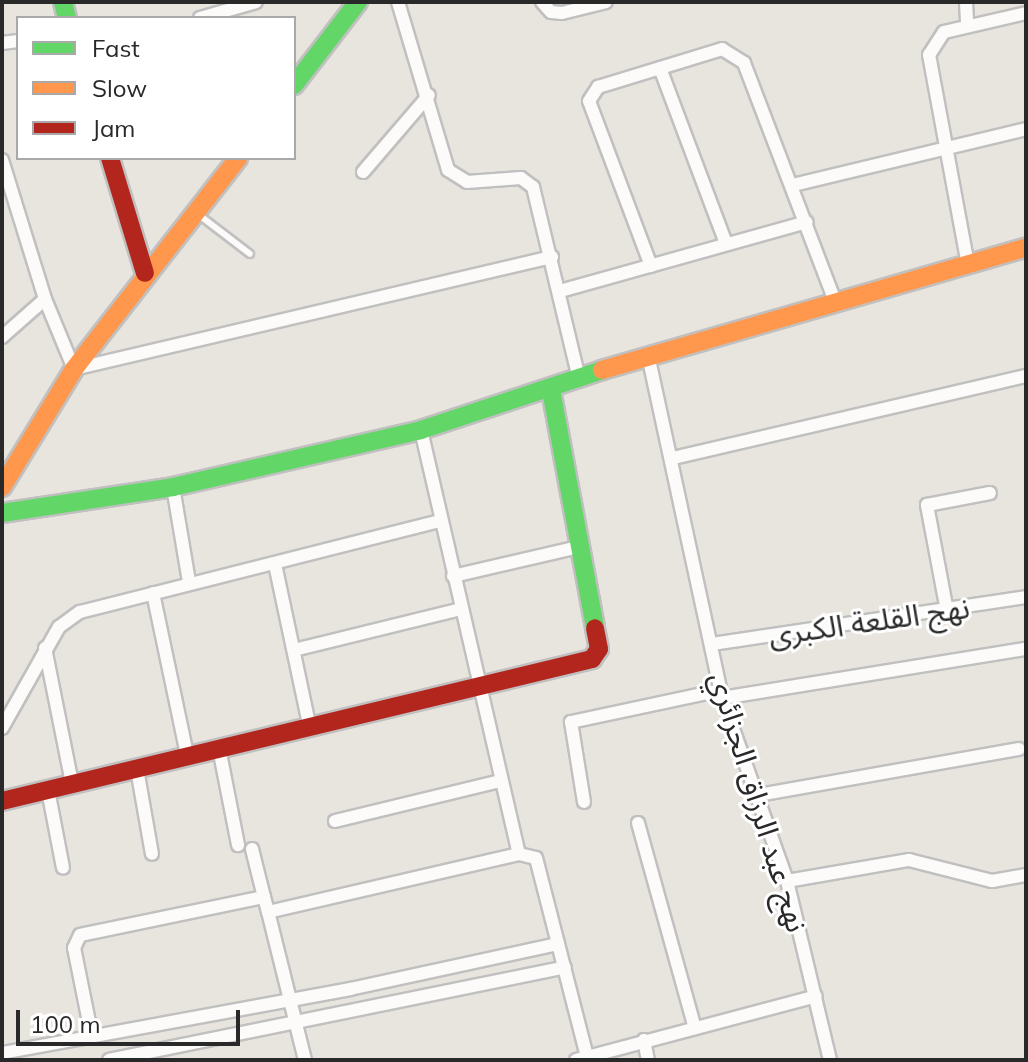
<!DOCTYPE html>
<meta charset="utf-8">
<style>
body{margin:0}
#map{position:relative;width:1028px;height:1062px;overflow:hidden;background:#e8e4de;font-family:Mulish,"Noto Sans Arabic",sans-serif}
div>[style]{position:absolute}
.roads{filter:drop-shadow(2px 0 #c1c0c0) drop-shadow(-2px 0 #c1c0c0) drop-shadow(0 2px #c1c0c0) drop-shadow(0 -2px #c1c0c0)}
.lane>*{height:6px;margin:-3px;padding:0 3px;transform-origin:3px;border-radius:3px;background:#fcfbfa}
.street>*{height:12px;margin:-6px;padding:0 6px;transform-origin:6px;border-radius:6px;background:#fcfbfa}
.fast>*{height:18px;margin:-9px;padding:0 9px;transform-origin:9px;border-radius:9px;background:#63d668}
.slow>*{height:18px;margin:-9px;padding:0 9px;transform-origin:9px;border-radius:9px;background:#ff974d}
.jam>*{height:18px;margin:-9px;padding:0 9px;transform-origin:9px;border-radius:9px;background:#b3261e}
span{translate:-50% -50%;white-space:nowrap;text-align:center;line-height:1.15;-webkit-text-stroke:6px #fff;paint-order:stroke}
.street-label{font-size:30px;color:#292929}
.frame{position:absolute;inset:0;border:4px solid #292929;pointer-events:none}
.legend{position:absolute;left:16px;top:16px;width:280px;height:144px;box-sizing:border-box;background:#fff;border:2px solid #a9a9a9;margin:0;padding:10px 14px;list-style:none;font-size:24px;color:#292929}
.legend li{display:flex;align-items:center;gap:16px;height:40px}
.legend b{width:40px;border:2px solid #a9a9a9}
.scale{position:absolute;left:16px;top:1010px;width:224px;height:36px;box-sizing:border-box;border:4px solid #292929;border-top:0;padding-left:10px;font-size:24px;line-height:28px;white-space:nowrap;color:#292929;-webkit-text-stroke:6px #fff;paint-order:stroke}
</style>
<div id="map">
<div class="roads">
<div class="lane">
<i style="left:199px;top:215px;width:64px;rotate:37.4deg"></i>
</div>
<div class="street">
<i style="left:398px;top:2px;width:175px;rotate:73.4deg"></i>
<i style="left:448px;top:170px;width:22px;rotate:32deg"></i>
<i style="left:467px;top:182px;width:54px;rotate:-4.2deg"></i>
<i style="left:521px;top:178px;width:15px;rotate:37deg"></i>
<i style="left:533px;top:187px;width:197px;rotate:76.5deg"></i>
<i style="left:542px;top:2px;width:13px;rotate:48deg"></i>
<i style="left:551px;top:12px;width:11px;rotate:5deg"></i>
<i style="left:562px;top:13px;width:45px;rotate:-14deg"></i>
<i style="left:966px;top:2px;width:22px;rotate:87deg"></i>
<i style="left:200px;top:18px;width:58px;rotate:-15.9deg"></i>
<i style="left:2px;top:43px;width:16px;rotate:-7deg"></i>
<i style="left:660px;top:68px;width:188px;rotate:69.4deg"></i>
<i style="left:2px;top:160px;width:145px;rotate:72.8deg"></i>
<i style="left:45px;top:299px;width:76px;rotate:67.5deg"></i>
<i style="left:74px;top:369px;width:491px;rotate:-13.2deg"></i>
<i style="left:363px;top:172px;width:101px;rotate:-49.4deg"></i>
<i style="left:793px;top:185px;width:240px;rotate:-13.5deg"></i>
<i style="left:968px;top:265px;width:214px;rotate:-100.5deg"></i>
<i style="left:929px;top:55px;width:27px;rotate:-57deg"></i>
<i style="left:944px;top:32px;width:84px;rotate:-13deg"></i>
<i style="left:651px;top:266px;width:176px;rotate:-110.6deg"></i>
<i style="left:589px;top:101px;width:17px;rotate:-57deg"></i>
<i style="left:598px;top:87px;width:130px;rotate:-17deg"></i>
<i style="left:722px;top:49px;width:26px;rotate:32deg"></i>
<i style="left:744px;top:63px;width:253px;rotate:69.1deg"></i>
<i style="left:560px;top:291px;width:256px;rotate:-15.6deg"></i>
<i style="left:2px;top:337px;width:57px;rotate:-41.5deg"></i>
<i style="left:648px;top:355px;width:351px;rotate:77.8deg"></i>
<i style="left:722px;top:698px;width:194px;rotate:70.4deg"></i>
<i style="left:787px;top:881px;width:184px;rotate:76.5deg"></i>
<i style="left:421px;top:430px;width:435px;rotate:77deg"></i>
<i style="left:519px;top:854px;width:17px;rotate:13deg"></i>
<i style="left:536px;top:858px;width:204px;rotate:75.6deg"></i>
<i style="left:673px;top:458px;width:362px;rotate:-13.1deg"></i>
<i style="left:173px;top:487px;width:96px;rotate:80.4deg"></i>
<i style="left:275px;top:564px;width:169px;rotate:78deg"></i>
<i style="left:453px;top:576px;width:129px;rotate:-13deg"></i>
<i style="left:153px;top:593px;width:166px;rotate:78.1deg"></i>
<i style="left:947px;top:611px;width:108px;rotate:-100.7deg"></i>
<i style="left:927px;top:505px;width:64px;rotate:-10.8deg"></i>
<i style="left:712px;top:644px;width:317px;rotate:-8.5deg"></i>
<i style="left:45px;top:648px;width:138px;rotate:78.7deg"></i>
<i style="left:294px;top:650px;width:172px;rotate:-13.8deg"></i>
<i style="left:722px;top:698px;width:308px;rotate:-9.2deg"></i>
<i style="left:2px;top:728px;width:116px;rotate:-60.6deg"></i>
<i style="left:59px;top:627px;width:26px;rotate:-36deg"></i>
<i style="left:80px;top:612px;width:371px;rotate:-14.2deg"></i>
<i style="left:219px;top:748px;width:99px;rotate:78.9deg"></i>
<i style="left:137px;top:769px;width:86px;rotate:80deg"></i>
<i style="left:48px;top:790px;width:79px;rotate:79.1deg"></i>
<i style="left:758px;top:795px;width:265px;rotate:-10deg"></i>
<i style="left:584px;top:802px;width:81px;rotate:-99.2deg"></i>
<i style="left:571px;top:722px;width:153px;rotate:-12deg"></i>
<i style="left:335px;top:821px;width:170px;rotate:-13.6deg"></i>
<i style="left:638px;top:823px;width:213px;rotate:74.5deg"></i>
<i style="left:252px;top:849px;width:49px;rotate:76deg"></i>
<i style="left:787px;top:881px;width:124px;rotate:-9.8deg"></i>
<i style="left:909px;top:860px;width:86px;rotate:14.2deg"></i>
<i style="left:992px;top:881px;width:35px;rotate:-10deg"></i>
<i style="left:92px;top:1037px;width:91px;rotate:-101.4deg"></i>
<i style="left:74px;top:948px;width:14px;rotate:-65deg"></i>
<i style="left:80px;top:935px;width:188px;rotate:-11.7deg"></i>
<i style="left:264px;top:897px;width:16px;rotate:75deg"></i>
<i style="left:644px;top:1040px;width:20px;rotate:79deg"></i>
<i style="left:2px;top:1053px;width:354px;rotate:-10.4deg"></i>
<i style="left:350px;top:989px;width:213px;rotate:-12.2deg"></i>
<i style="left:109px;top:1060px;width:465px;rotate:-11.5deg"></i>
<i style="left:305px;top:1060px;width:153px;rotate:-104deg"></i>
<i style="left:268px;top:912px;width:258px;rotate:-13deg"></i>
<i style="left:576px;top:1060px;width:248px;rotate:-14.9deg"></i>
</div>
<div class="fast">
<i style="left:63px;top:2px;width:16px;rotate:76deg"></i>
<i style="left:294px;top:85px;width:105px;rotate:-52.4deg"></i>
<i style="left:551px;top:390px;width:242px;rotate:79.5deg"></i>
<i style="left:2px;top:513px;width:173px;rotate:-8.6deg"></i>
<i style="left:173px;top:487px;width:254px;rotate:-12.9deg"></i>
<i style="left:421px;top:430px;width:191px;rotate:-18.3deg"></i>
</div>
<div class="slow">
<i style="left:602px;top:370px;width:441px;rotate:-16.1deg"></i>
<i style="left:2px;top:487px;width:138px;rotate:-58.6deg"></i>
<i style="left:74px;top:369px;width:267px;rotate:-52.1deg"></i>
</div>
<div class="jam">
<i style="left:110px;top:158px;width:120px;rotate:73.1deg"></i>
<i style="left:2px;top:801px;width:607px;rotate:-13.53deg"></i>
<i style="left:592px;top:659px;width:12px;rotate:-55deg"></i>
<i style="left:599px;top:649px;width:21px;rotate:-101deg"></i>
</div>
</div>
<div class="street-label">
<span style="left:869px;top:621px;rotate:-8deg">نهج القلعة الكبرى</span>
<span style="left:759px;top:802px;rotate:73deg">نهج عبد الرزاق الجزائري</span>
</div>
<div class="frame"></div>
<ul class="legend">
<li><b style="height:10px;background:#63d668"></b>Fast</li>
<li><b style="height:10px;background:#ff974d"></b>Slow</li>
<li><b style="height:10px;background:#b3261e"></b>Jam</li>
</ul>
<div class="scale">100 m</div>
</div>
